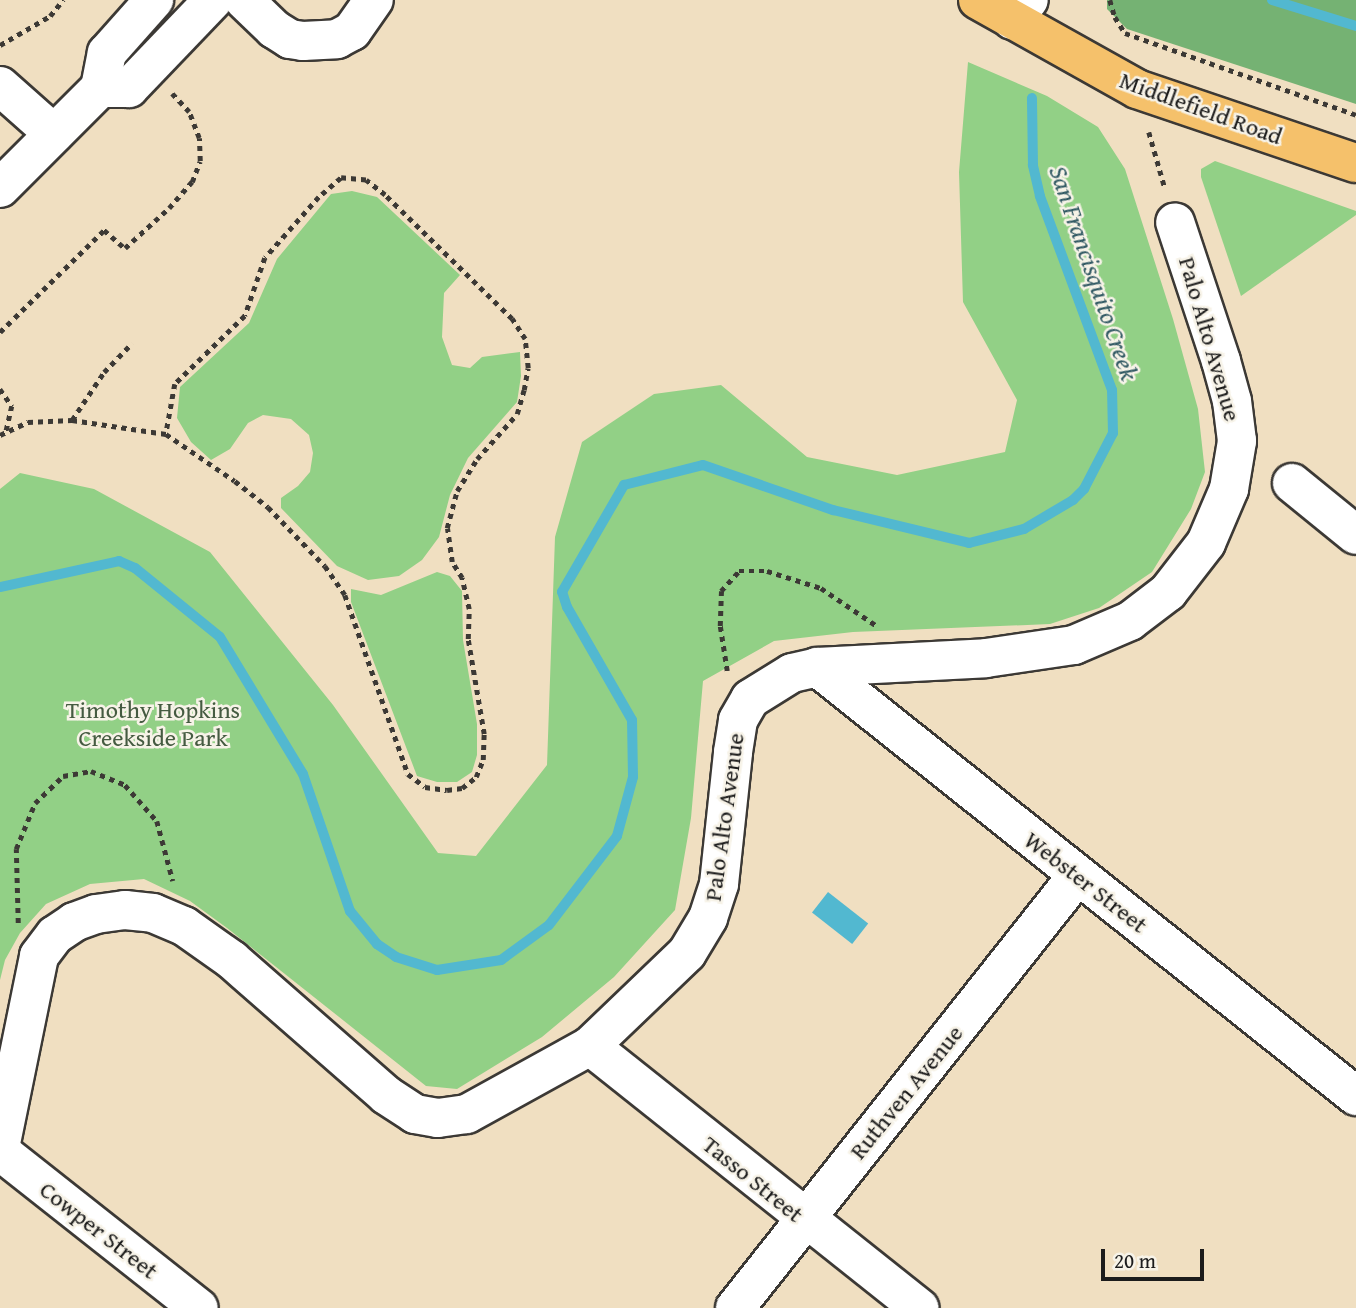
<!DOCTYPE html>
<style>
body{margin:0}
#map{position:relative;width:1356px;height:1308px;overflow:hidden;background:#f0dfc1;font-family:"Gentium Book Plus",serif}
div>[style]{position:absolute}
.green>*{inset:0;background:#92d086}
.forest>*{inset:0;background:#75b273}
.water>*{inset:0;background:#52b8d0;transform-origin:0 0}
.stream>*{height:10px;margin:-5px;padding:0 5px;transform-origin:5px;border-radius:5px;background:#52b8d0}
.path>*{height:4.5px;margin-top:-2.25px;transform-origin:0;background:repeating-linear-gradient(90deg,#3c3935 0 5px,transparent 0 10px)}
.roads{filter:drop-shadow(2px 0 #3c3935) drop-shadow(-2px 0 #3c3935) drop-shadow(0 2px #3c3935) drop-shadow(0 -2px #3c3935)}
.minor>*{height:38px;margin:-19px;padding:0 19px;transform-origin:19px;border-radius:19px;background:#fff}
.major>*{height:38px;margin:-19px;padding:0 19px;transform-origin:19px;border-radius:19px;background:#f5c16b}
span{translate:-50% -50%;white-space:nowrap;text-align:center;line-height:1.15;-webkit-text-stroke:5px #f7f3e8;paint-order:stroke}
.street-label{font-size:24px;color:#1c1c1c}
.park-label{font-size:24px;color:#455b41}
.water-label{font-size:26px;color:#325a64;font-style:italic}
.scale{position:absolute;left:1101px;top:1249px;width:103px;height:32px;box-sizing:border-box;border:4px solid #1c1c1c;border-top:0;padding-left:9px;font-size:21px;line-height:24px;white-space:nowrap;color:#1c1c1c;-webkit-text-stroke:5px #f7f3e8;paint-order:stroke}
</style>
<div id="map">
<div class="green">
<i style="clip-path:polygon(968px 62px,1047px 96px,1098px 127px,1125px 169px,1173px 319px,1198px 409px,1205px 472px,1191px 509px,1152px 572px,1099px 608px,1050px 624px,853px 632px,774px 641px,703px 681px,691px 818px,675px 910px,614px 977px,542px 1037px,457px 1089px,426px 1086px,227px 928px,190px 901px,144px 879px,90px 884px,46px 904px,20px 933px,5px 960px,0 980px,0 489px,20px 473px,94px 489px,210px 552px,333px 705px,438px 853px,476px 856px,547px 765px,555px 537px,582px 442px,654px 394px,721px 385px,807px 457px,897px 475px,1005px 452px,1017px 400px,963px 302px,959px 172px)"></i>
<i style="clip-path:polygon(1215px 161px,1356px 211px,1356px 215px,1241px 296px,1201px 177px,1201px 169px)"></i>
<i style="clip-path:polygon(352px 191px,377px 197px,460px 275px,444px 293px,442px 337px,452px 365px,470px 368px,482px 357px,520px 352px,521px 376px,517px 402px,468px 458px,450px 495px,439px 537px,422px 560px,399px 576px,368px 580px,337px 566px,281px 508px,281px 498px,298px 486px,310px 472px,313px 453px,309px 435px,291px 419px,263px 415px,248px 423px,230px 449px,211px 460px,191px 442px,177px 418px,180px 387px,249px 323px,277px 259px,331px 194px)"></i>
<i style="clip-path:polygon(437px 572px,450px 576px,462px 591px,463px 640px,477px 724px,477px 755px,472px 772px,457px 782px,437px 782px,417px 776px,351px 602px,351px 589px,381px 595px)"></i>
</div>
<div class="forest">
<i style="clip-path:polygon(1107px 0,1356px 0,1356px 104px,1127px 29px,1107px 9px)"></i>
</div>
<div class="water">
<i style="left:828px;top:892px;width:51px;height:26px;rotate:38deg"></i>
</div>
<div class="stream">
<i style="left:1272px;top:0;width:88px;rotate:17.2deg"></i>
<i style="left:0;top:587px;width:122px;rotate:-12.3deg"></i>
<i style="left:119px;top:561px;width:17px;rotate:24deg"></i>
<i style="left:135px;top:568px;width:109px;rotate:39.1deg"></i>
<i style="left:220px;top:637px;width:160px;rotate:58.8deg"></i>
<i style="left:303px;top:774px;width:145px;rotate:71.1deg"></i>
<i style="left:350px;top:911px;width:43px;rotate:50.7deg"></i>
<i style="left:377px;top:944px;width:23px;rotate:34deg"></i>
<i style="left:396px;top:957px;width:43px;rotate:17.6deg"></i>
<i style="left:437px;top:970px;width:65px;rotate:-8.9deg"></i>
<i style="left:501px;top:960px;width:59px;rotate:-36.1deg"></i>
<i style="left:549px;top:925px;width:112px;rotate:-52.6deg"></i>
<i style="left:617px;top:836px;width:61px;rotate:-74.8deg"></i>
<i style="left:633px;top:777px;width:57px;rotate:-91deg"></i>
<i style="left:632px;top:720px;width:130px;rotate:-119.9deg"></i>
<i style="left:567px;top:607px;width:16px;rotate:-108deg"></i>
<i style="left:562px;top:592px;width:124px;rotate:-59.9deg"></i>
<i style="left:624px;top:485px;width:81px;rotate:-14.2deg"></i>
<i style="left:703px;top:465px;width:138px;rotate:19.1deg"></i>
<i style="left:833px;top:510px;width:140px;rotate:13.6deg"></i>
<i style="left:969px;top:543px;width:57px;rotate:-14.3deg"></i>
<i style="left:1024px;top:529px;width:57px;rotate:-30.6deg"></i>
<i style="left:1073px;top:500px;width:16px;rotate:-45deg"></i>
<i style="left:1084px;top:489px;width:63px;rotate:-62.6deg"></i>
<i style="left:1113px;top:433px;width:43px;rotate:-91.3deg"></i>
<i style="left:1112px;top:390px;width:207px;rotate:-110.4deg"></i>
<i style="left:1040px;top:196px;width:32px;rotate:-103deg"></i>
<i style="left:1033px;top:165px;width:67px;rotate:-90.9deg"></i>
</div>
<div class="path">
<i style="left:1110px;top:0;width:18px;rotate:74deg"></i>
<i style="left:1115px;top:17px;width:19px;rotate:58deg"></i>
<i style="left:1125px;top:33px;width:245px;rotate:19.5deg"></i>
<i style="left:0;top:45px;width:58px;rotate:-30.1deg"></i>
<i style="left:50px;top:16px;width:21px;rotate:-51deg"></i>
<i style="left:1149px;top:132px;width:58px;rotate:74.1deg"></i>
<i style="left:0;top:332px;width:146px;rotate:-44.4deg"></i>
<i style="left:104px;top:230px;width:28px;rotate:41deg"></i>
<i style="left:125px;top:248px;width:59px;rotate:-42.3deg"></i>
<i style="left:169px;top:208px;width:35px;rotate:-49deg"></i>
<i style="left:192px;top:182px;width:22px;rotate:-69deg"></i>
<i style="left:200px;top:161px;width:23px;rotate:-92deg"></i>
<i style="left:199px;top:138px;width:28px;rotate:-111deg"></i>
<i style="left:189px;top:112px;width:25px;rotate:-133deg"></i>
<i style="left:0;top:389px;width:21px;rotate:55deg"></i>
<i style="left:12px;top:406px;width:26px;rotate:103deg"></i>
<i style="left:72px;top:420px;width:58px;rotate:-56.3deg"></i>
<i style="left:104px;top:372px;width:40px;rotate:-46deg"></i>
<i style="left:0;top:435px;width:31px;rotate:-25deg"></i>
<i style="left:28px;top:422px;width:44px;rotate:-2.6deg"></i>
<i style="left:72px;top:420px;width:95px;rotate:8.5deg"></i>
<i style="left:166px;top:434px;width:83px;rotate:34.3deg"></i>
<i style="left:235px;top:481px;width:42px;rotate:38.2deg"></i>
<i style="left:268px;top:507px;width:82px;rotate:46deg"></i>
<i style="left:325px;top:566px;width:35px;rotate:55deg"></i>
<i style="left:345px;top:595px;width:190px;rotate:70.6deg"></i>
<i style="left:408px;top:774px;width:21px;rotate:37deg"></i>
<i style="left:425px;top:787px;width:22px;rotate:8deg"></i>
<i style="left:447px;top:790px;width:15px;rotate:-8deg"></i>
<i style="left:462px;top:788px;width:18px;rotate:-38deg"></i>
<i style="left:476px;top:777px;width:18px;rotate:-68deg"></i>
<i style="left:483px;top:760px;width:26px;rotate:-88deg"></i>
<i style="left:484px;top:734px;width:96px;rotate:-99.6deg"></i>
<i style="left:468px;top:639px;width:30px;rotate:-88deg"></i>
<i style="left:469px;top:609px;width:32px;rotate:-103deg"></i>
<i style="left:462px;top:578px;width:19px;rotate:-122deg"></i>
<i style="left:452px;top:562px;width:34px;rotate:-98deg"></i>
<i style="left:447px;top:528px;width:38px;rotate:-75deg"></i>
<i style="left:457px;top:491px;width:38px;rotate:-58deg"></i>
<i style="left:477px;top:459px;width:60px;rotate:-48.4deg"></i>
<i style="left:517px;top:414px;width:25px;rotate:-74deg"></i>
<i style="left:524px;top:390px;width:22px;rotate:-80deg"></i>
<i style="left:528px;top:368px;width:29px;rotate:-96deg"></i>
<i style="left:525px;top:339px;width:24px;rotate:-123deg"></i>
<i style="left:512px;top:319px;width:177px;rotate:-135.7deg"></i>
<i style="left:385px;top:195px;width:24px;rotate:-142deg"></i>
<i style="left:366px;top:180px;width:25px;rotate:-175deg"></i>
<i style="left:341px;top:178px;width:29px;rotate:139deg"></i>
<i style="left:319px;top:197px;width:81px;rotate:131.5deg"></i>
<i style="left:265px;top:258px;width:61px;rotate:109deg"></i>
<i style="left:245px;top:316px;width:98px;rotate:135.8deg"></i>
<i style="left:175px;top:384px;width:51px;rotate:100.2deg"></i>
<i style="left:727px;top:671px;width:46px;rotate:-98.8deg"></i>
<i style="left:720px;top:626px;width:35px;rotate:-88deg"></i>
<i style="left:721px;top:591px;width:27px;rotate:-48deg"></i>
<i style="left:739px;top:571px;width:28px"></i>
<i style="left:767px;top:571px;width:57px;rotate:17.5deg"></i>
<i style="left:821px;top:588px;width:68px;rotate:34.2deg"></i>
<i style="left:18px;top:923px;width:74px;rotate:-91.5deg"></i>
<i style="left:16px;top:849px;width:50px;rotate:-67.6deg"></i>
<i style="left:35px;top:803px;width:39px;rotate:-44deg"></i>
<i style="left:63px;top:776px;width:28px;rotate:-10deg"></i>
<i style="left:91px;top:771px;width:37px;rotate:22deg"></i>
<i style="left:125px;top:785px;width:48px;rotate:48.4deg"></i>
<i style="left:157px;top:821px;width:62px;rotate:75.1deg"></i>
</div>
<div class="roads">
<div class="minor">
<i style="left:244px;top:0;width:42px;rotate:44deg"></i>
<i style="left:274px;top:29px;width:19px;rotate:32deg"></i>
<i style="left:290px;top:39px;width:13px;rotate:9deg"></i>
<i style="left:303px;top:41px;width:34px;rotate:-3deg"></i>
<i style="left:337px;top:39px;width:17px;rotate:-28deg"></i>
<i style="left:352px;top:31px;width:38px;rotate:-55deg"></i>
<i style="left:1012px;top:20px;width:26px;rotate:-50deg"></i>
<i style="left:0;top:86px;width:72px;rotate:41.6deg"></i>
<i style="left:100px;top:88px;width:29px"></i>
<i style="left:129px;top:88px;width:122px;rotate:-46.3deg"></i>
<i style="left:0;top:188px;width:141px;rotate:-45deg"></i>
<i style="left:100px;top:88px;width:36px;rotate:-79deg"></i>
<i style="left:107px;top:53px;width:71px;rotate:-48.4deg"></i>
<i style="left:1292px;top:483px;width:82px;rotate:39.1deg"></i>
<i style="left:817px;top:667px;width:689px;rotate:38.52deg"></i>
<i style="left:590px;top:1046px;width:421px;rotate:38.5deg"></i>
<i style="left:0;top:1148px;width:196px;rotate:-78.5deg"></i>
<i style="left:39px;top:956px;width:26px;rotate:-53deg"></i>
<i style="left:55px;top:935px;width:23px;rotate:-34deg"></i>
<i style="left:74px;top:922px;width:23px;rotate:-20deg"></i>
<i style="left:96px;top:914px;width:29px;rotate:-8deg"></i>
<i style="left:125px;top:910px;width:28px;rotate:6deg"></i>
<i style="left:153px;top:913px;width:34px;rotate:23deg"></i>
<i style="left:184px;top:926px;width:59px;rotate:35.3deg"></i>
<i style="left:232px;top:960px;width:205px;rotate:41.2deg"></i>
<i style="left:386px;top:1095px;width:35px;rotate:33deg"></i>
<i style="left:415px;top:1114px;width:23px;rotate:10deg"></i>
<i style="left:438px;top:1118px;width:29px;rotate:-8deg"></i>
<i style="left:467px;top:1114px;width:141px;rotate:-28.9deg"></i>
<i style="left:590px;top:1046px;width:134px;rotate:-43.8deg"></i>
<i style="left:687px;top:953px;width:41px;rotate:-59deg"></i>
<i style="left:708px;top:918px;width:36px;rotate:-72deg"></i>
<i style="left:719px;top:884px;width:133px;rotate:-83.9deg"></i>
<i style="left:733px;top:752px;width:32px;rotate:-81deg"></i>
<i style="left:738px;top:720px;width:24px;rotate:-60deg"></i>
<i style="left:750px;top:699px;width:49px;rotate:-31.8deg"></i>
<i style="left:792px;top:673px;width:26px;rotate:-13deg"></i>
<i style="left:817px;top:667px;width:169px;rotate:-3deg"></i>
<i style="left:986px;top:658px;width:89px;rotate:-8.4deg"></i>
<i style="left:1074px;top:645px;width:61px;rotate:-23.2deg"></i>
<i style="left:1130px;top:621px;width:48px;rotate:-37.3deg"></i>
<i style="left:1168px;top:592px;width:62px;rotate:-52.2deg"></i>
<i style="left:1206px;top:543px;width:59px;rotate:-66.9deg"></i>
<i style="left:1229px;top:489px;width:49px;rotate:-80.5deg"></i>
<i style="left:1237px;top:441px;width:40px;rotate:-97.1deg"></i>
<i style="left:1232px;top:401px;width:41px;rotate:-105.4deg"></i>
<i style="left:1221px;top:361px;width:146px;rotate:-108.3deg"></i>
<i style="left:0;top:1151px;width:253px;rotate:38.3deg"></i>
<i style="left:735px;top:1308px;width:551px;rotate:-51.63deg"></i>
</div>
<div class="major">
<i style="left:978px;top:0;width:182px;rotate:29.2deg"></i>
<i style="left:1137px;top:89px;width:231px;rotate:18.7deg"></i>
</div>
</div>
<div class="street-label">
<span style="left:1201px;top:108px;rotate:20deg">Middlefield Road</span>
<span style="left:1210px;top:339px;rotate:74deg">Palo Alto Avenue</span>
<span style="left:724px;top:817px;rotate:-82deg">Palo Alto Avenue</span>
<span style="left:1086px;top:882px;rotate:38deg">Webster Street</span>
<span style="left:906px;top:1092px;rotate:-51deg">Ruthven Avenue</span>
<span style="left:753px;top:1179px;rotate:39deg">Tasso Street</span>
<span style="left:99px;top:1230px;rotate:38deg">Cowper Street</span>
</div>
<div class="park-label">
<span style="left:153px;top:724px">Timothy Hopkins<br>Creekside Park</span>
</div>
<div class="water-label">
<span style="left:1094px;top:273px;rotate:71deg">San Francisquito Creek</span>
</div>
<div class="scale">20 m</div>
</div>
